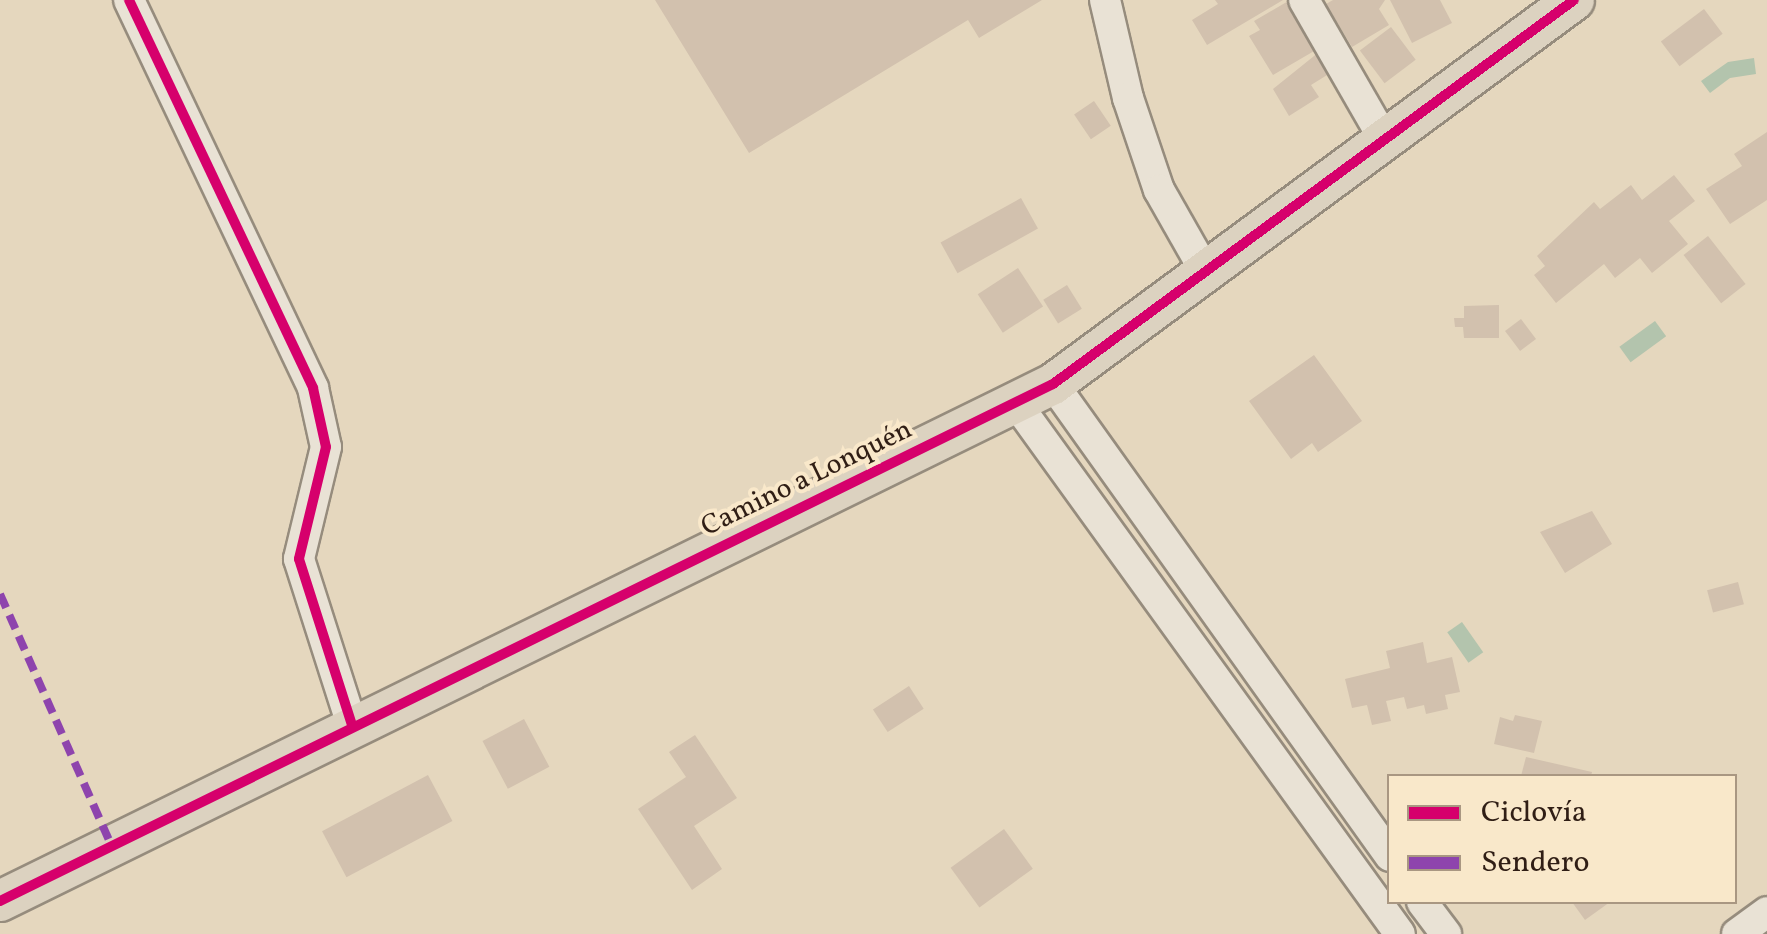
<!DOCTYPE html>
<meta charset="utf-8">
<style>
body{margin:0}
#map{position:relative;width:1767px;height:934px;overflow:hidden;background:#e5d7be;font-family:Vollkorn,serif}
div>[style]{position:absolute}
.water>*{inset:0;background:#b3c4ad;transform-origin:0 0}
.building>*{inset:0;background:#d2c1ae;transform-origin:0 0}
.roads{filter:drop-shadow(2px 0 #968c7d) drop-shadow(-2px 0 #968c7d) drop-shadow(0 2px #968c7d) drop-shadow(0 -2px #968c7d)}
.minor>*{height:30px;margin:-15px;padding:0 15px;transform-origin:15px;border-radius:15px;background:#e9e2d5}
.major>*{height:40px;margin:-20px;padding:0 20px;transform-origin:20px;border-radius:20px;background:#dcd2c0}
.quiet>*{height:8px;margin-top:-4px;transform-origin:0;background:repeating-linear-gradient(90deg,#8e44ad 0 15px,transparent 0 23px)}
.cycleway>*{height:10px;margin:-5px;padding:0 5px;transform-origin:5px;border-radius:5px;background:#d6006c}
span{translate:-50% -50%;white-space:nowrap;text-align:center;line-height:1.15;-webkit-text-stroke:8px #f9e8ca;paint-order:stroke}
.street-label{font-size:28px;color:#301e15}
.legend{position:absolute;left:1387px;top:774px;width:350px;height:130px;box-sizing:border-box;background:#f9e8ca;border:2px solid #a99782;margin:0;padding:12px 18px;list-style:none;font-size:30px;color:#301e15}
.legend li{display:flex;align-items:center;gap:20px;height:50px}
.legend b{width:50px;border:2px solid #a99782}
</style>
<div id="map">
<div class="water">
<i style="clip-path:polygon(1754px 58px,1756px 74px,1730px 78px,1710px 93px,1701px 81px,1728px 62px)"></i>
<i style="left:1655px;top:321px;width:19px;height:44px;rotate:54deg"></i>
<i style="left:1462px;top:622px;width:37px;height:18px;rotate:55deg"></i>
</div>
<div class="building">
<i style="clip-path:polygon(655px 0,1042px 0,979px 38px,968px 20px,749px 153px)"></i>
<i style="clip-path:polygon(1215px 0,1283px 0,1207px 45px,1192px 20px,1218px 4px)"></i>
<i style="clip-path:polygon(1290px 0,1321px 47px,1273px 75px,1249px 36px,1260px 30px,1254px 21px)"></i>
<i style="clip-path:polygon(1333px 0,1385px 0,1379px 9px,1389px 25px,1352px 47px,1326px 4px)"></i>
<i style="clip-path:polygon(1390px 0,1440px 0,1452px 23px,1412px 43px)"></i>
<i style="left:1704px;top:9px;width:31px;height:54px;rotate:53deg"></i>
<i style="left:1391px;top:27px;width:41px;height:39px;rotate:53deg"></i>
<i style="clip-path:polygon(1319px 52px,1332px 72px,1311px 85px,1319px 97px,1289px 116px,1273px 89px)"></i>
<i style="left:1094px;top:101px;width:30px;height:24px;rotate:56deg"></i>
<i style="clip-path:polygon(1767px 132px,1767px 200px,1730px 224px,1706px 189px,1742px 166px,1734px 154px)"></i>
<i style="clip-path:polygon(1674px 175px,1695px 201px,1669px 221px,1688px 244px,1652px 273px,1640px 258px,1615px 278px,1604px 264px,1556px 303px,1534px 275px,1545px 266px,1537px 256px,1594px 202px,1600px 209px,1631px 185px,1642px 200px)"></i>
<i style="left:1021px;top:198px;width:35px;height:92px;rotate:61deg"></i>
<i style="left:1708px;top:236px;width:61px;height:31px;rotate:52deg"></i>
<i style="left:1018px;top:268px;width:46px;height:48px;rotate:57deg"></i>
<i style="left:1067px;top:285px;width:28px;height:28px;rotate:58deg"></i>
<i style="clip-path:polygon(1499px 305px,1499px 338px,1464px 338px,1463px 327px,1455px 327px,1454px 318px,1464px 318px,1464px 306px)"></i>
<i style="left:1521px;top:319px;width:25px;height:20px;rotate:53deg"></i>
<i style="clip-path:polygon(1314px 355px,1362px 421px,1318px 452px,1312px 443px,1291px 459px,1249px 401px)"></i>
<i style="clip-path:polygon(1592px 511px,1612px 544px,1565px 573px,1540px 532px)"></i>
<i style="left:1738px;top:582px;width:23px;height:32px;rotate:75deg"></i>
<i style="clip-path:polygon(1423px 642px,1427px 663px,1452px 657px,1460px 692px,1445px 695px,1448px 709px,1426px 714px,1424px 705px,1407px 709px,1404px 697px,1386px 701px,1391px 721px,1372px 725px,1367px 705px,1352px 708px,1345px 679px,1390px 668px,1386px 651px)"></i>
<i style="left:909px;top:686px;width:27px;height:43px;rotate:57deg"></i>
<i style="clip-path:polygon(1515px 715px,1542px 721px,1534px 753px,1494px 744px,1500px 717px,1513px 721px)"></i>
<i style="left:524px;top:719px;width:54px;height:47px;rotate:62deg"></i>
<i style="clip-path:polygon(695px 735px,737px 798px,694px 826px,722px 869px,692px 890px,638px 809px,686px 777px,669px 752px)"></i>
<i style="clip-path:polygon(1526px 757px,1592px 772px,1591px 776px,1521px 776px)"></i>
<i style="left:428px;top:775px;width:52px;height:120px;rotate:62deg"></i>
<i style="left:1004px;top:829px;width:49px;height:66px;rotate:54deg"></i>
<i style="clip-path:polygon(1572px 902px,1610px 902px,1585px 920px)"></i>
</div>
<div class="roads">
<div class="minor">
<i style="left:129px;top:0;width:429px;rotate:64.6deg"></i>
<i style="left:313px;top:388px;width:60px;rotate:77.6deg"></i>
<i style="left:326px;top:447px;width:115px;rotate:103.6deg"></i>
<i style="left:299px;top:559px;width:174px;rotate:72.3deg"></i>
<i style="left:1105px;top:0;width:101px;rotate:76.8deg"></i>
<i style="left:1128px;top:98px;width:97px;rotate:71.4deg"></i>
<i style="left:1159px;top:190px;width:93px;rotate:60.4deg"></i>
<i style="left:1304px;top:0;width:163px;rotate:60.1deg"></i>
<i style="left:1053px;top:384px;width:580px;rotate:54.47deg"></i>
<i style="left:1016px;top:403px;width:655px;rotate:54.13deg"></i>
<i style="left:1422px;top:902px;width:40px;rotate:53deg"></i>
<i style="left:1737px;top:934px;width:37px;rotate:-36deg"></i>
</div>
<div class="major">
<i style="left:0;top:901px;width:1173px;rotate:-26.15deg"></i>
<i style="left:1053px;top:384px;width:647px;rotate:-36.39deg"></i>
</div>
</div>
<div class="quiet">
<i style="left:0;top:594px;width:274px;rotate:66.1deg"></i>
</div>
<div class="cycleway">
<i style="left:129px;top:0;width:429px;rotate:64.6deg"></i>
<i style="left:313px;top:388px;width:60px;rotate:77.6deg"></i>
<i style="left:326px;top:447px;width:115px;rotate:103.6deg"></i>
<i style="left:299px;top:559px;width:174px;rotate:72.3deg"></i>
<i style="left:0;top:901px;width:1173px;rotate:-26.15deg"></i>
<i style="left:1053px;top:384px;width:647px;rotate:-36.39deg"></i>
</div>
<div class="street-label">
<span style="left:807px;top:479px;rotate:-26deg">Camino a Lonquén</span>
</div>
<ul class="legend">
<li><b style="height:12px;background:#d6006c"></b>Ciclovía</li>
<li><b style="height:12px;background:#8e44ad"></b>Sendero</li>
</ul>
</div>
